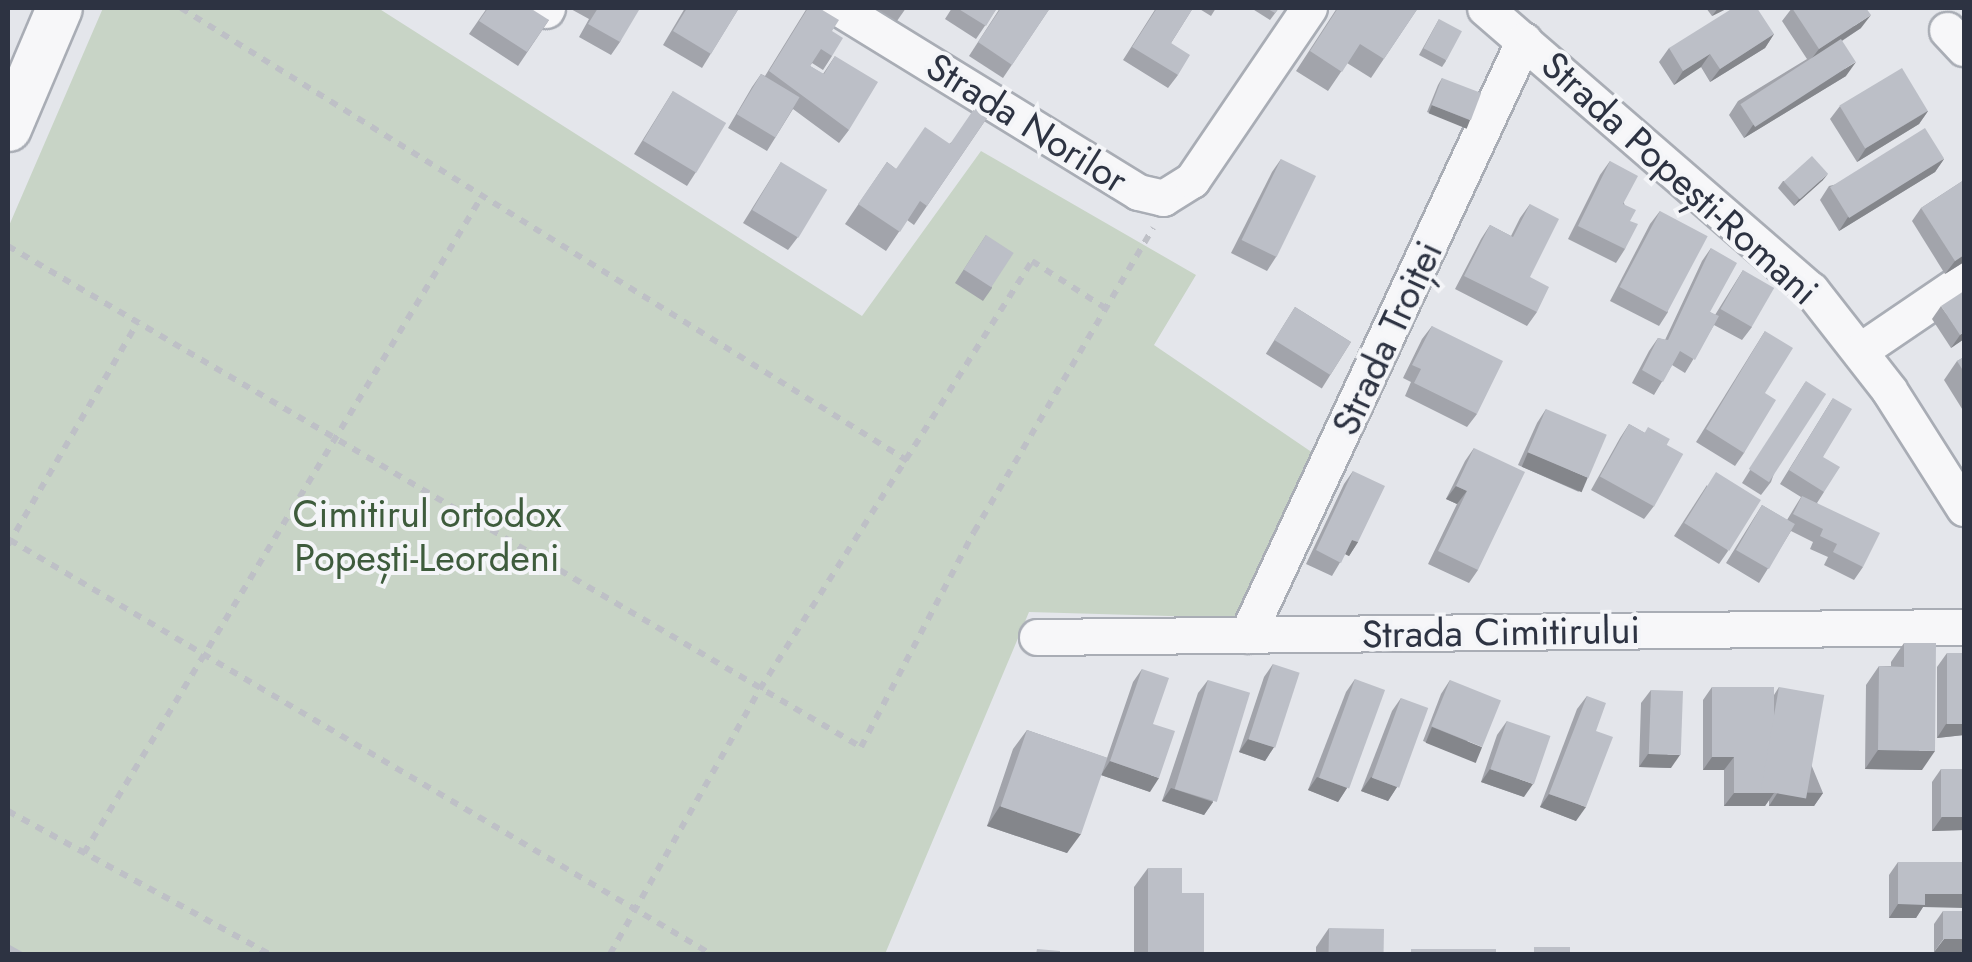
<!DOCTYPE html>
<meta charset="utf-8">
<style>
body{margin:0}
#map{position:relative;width:1972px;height:962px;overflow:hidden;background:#e4e6eb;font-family:Jost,sans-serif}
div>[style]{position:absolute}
.green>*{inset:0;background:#c8d4c6}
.path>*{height:6px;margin-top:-3px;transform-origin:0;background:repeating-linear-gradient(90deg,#bec0c6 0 8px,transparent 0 16px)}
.roads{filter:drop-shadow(2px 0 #a9adb5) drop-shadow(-2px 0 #a9adb5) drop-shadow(0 2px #a9adb5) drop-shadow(0 -2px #a9adb5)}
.minor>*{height:35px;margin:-17.5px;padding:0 17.5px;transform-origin:17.5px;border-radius:17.5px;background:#f7f7f9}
.tertiary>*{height:45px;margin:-22.5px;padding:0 22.5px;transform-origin:22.5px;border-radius:22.5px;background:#f7f7f9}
.wall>*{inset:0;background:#a2a4ab;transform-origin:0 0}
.shaded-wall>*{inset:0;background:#84868b;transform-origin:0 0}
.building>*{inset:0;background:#bcbfc7;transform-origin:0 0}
span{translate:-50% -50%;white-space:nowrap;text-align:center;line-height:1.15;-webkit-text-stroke:8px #f4f5f8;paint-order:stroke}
.street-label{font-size:38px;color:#2d3342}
.park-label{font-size:38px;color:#3e5c3c}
.frame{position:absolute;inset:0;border:10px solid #2d3342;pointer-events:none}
</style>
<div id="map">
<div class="green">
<i style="clip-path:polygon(103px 8px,378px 8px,862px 316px,981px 151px,1196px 275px,1154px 345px,1313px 453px,1239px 618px,1029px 612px,885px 954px,8px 954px,8px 228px)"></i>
</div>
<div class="path">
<i style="left:181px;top:8px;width:857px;rotate:31.93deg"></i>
<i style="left:8px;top:246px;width:989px;rotate:30.43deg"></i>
<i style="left:861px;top:747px;width:243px;rotate:-62.3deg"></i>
<i style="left:974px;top:532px;width:353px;rotate:-59.5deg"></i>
<i style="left:10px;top:540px;width:814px;rotate:30.57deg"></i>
<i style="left:8px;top:545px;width:257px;rotate:-59.8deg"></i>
<i style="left:8px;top:811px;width:298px;rotate:28.7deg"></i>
<i style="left:84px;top:853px;width:768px;rotate:-58.79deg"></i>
<i style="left:610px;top:954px;width:305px;rotate:-60.5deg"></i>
<i style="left:760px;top:689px;width:507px;rotate:-57.56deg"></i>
<i style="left:1032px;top:261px;width:93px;rotate:32.7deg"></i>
</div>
<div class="roads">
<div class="minor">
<i style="left:839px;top:8px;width:351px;rotate:31.6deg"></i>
<i style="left:1138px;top:192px;width:26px;rotate:13deg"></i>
<i style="left:1163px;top:198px;width:34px;rotate:-32deg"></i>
<i style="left:1192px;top:180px;width:208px;rotate:-55.8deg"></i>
<i style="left:1485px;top:8px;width:431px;rotate:40.9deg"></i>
<i style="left:1811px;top:290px;width:127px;rotate:52deg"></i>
<i style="left:1889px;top:390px;width:140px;rotate:57.6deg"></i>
<i style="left:546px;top:10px;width:2px;rotate:-63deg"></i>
<i style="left:1947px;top:30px;width:25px;rotate:47deg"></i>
<i style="left:1861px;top:350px;width:125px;rotate:-34.2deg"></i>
<i style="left:1247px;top:635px;width:656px;rotate:-65.04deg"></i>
<i style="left:1037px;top:637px;width:927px;rotate:-0.62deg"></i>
</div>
<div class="tertiary">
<i style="left:8px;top:128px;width:130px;rotate:-67deg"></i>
</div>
</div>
<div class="wall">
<i style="clip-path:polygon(487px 8px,549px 20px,518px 66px,469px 34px)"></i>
<i style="clip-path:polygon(569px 8px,634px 8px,620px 42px,611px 55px,579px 37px,589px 19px)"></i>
<i style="clip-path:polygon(685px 8px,739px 8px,702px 68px,663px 45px)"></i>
<i style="clip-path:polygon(807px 8px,832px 31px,832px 56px,823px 70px,812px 63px,810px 66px,823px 74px,835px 56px,849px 130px,839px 143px,793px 109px,767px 151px,728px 128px,752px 87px,761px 74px,765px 76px)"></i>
<i style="clip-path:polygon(876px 8px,906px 8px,897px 21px)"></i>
<i style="clip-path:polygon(952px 8px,997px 8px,976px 39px,945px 19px)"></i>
<i style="clip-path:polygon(1000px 8px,1050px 8px,1003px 78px,969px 56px)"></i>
<i style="clip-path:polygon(1156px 8px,1193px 8px,1171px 43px,1178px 75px,1168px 88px,1123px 60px)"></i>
<i style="clip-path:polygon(1198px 8px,1216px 8px,1211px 16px)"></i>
<i style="clip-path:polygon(1251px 8px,1279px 8px,1270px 20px)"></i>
<i style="clip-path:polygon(1337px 8px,1418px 8px,1371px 78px,1347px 63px,1328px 91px,1296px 71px)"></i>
<i style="clip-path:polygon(1706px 8px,1728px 8px,1712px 16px)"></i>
<i style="clip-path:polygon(1792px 8px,1861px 28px,1842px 41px,1846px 76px,1744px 138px,1729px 115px,1738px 101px,1807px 59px,1782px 21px)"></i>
<i style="clip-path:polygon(1439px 19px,1446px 61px,1442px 67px,1419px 55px)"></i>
<i style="clip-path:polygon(1774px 34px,1765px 48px,1710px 82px,1701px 67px,1674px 85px,1659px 62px,1669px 48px)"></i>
<i style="clip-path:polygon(1442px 78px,1470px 120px,1465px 127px,1427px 112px,1438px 85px)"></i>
<i style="clip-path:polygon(673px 91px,696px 172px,687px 186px,634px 154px)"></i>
<i style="clip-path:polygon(1840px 106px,1928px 111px,1919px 124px,1857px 162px,1830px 119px)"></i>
<i style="clip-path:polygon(989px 115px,914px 225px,907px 220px,886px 251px,845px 224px,887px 162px,896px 169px,949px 144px)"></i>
<i style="clip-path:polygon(1281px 159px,1276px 257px,1267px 271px,1231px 253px,1272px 172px)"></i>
<i style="clip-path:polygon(1944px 159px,1935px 172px,1839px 231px,1820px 200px,1829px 186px)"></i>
<i style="clip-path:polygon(1610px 161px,1630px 221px,1625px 249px,1616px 263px,1568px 239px,1600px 175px)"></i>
<i style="clip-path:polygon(781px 162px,798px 237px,788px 250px,743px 223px)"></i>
<i style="clip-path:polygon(1823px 180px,1794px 206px,1778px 188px,1783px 181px)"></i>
<i style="clip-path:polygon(1964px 180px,1964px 262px,1945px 274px,1912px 221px,1921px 208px)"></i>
<i style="clip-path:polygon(1530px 204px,1530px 277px,1537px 312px,1527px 326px,1455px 289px,1481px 239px,1490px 225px,1511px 236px,1520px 218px)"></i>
<i style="clip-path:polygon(1660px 211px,1668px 312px,1659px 326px,1610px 301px,1650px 224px)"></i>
<i style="clip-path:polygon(986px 235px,992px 288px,983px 301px,955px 283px)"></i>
<i style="clip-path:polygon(1711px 248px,1710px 312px,1715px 315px,1743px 270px,1752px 327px,1742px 340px,1714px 325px,1685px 373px,1672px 365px,1654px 395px,1632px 383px,1649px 351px,1658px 338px,1665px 340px,1702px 261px)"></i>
<i style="clip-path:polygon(1941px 306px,1964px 339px,1951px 348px,1932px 319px)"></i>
<i style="left:1295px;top:307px;width:66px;height:55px;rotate:32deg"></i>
<i style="clip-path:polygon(1432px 326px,1477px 414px,1467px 427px,1405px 396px,1411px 382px,1403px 378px,1422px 339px)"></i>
<i style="clip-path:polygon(1765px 331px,1765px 393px,1744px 453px,1735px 466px,1696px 442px)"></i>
<i style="clip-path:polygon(1964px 357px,1964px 412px,1944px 380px,1957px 361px)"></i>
<i style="clip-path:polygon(1806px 381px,1771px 482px,1761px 495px,1742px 483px)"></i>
<i style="clip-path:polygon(1833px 398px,1823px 457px,1824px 492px,1817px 503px,1863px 567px,1854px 580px,1824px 565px,1828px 557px,1810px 549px,1813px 542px,1791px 531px,1759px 583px,1726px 563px,1762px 505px,1787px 520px,1801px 497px,1780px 484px)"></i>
<i style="clip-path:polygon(1546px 409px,1579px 492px,1518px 465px,1537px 423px)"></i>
<i style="clip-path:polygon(1629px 424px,1666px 445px,1654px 506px,1644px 519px,1591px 490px,1620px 438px)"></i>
<i style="clip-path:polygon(1474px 448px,1478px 570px,1469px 583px,1428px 564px,1457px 504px,1446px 499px,1465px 461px)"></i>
<i style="clip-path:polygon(1353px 471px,1358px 542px,1349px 556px,1345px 554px,1332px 576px,1306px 564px,1344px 484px)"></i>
<i style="clip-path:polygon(1707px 485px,1728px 551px,1719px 564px,1674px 536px)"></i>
<i style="clip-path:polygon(1904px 643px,1922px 770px,1865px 769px,1866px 685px,1879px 666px,1891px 666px,1891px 662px)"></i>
<i style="clip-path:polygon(1947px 653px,1964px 735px,1937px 738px,1937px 667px)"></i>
<i style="clip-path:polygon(1273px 664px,1274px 747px,1265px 761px,1239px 752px,1264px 677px)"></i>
<i style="clip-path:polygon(1142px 669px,1153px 724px,1150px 792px,1101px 775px,1067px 853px,987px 826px,1013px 749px,1027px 730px,1107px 758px,1133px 682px)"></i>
<i style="clip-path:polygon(1355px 679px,1347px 788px,1338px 802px,1308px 790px,1346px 692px)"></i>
<i style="clip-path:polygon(1208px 680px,1213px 802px,1204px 815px,1162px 801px,1198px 693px)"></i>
<i style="clip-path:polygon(1450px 680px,1473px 761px,1423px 741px,1441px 694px)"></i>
<i style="clip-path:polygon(1712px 687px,1774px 695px,1779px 687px,1823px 793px,1814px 806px,1769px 806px,1769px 800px,1765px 806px,1724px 806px,1724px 770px,1703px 770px,1703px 700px)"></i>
<i style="clip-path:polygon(1651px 690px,1671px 768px,1639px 767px,1641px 703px)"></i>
<i style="clip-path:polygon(1587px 696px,1596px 731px,1576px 821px,1540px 807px,1577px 709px)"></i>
<i style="clip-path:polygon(1401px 698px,1397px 787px,1388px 801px,1361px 791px,1392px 711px)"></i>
<i style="clip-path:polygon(1507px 721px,1524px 797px,1481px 782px,1497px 735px)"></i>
<i style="clip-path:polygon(1941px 769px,1964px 769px,1964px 830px,1932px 831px,1932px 782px)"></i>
<i style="clip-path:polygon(1898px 862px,1923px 907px,1916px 918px,1889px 918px,1889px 875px)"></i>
<i style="clip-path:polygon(1148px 868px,1182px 893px,1204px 954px,1134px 954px,1134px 887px)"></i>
<i style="clip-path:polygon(1943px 911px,1964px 911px,1934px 952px,1934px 924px)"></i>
<i style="clip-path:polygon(1329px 928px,1383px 954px,1316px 954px,1316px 947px)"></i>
</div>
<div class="shaded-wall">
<i style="clip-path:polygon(1718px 8px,1728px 8px,1712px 16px)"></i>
<i style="clip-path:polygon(1871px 15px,1861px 28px,1809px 62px,1819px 49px)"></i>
<i style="clip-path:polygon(1774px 34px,1765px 48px,1710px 82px,1720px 69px)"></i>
<i style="clip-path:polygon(1710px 54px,1701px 67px,1674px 85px,1683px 71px)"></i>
<i style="clip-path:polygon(1856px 62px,1846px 76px,1744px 138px,1753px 125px)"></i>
<i style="left:1432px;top:105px;width:41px;height:9px;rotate:22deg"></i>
<i style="clip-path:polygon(1928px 111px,1919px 124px,1857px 162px,1866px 148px)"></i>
<i style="clip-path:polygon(1944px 159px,1935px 172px,1839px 231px,1848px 217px)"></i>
<i style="clip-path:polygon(1828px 174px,1823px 180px,1794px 206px,1799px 199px)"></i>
<i style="clip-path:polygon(1964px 255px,1964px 262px,1945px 274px,1955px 261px)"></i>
<i style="clip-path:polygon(1964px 332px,1964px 339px,1951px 348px,1960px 335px)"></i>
<i style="left:1528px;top:452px;width:65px;height:16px;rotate:23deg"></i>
<i style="clip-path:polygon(1456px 486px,1467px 491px,1457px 504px,1446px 499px)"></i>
<i style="clip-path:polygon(1352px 540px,1358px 542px,1349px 556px,1343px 553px)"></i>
<i style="clip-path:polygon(1964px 722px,1964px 735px,1937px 738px,1946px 724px)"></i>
<i style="left:1432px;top:727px;width:54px;height:17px;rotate:22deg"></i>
<i style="clip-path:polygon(1248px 739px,1274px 747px,1265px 761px,1239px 752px)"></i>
<i style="clip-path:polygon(1878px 750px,1935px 751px,1922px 770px,1865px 769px)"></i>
<i style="clip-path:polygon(1648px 754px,1680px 755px,1671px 768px,1639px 767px)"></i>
<i style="clip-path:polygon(1712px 757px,1734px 757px,1724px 770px,1703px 770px)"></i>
<i style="clip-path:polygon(1110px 761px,1159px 778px,1150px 792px,1101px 775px)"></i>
<i style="clip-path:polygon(1490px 769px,1533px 784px,1524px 797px,1481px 782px)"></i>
<i style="clip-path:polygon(1317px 777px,1347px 788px,1338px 802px,1308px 790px)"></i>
<i style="clip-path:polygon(1371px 777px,1397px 787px,1388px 801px,1361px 791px)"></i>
<i style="clip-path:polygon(1171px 788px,1213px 802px,1204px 815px,1162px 801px)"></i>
<i style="clip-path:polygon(1778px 792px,1823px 793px,1814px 806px,1769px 806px)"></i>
<i style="clip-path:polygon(1734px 793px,1774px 793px,1765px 806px,1724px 806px)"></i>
<i style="clip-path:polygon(1549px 794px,1586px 807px,1576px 821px,1540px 807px)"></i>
<i style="clip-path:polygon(1000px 806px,1081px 834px,1067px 853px,987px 826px)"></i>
<i style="clip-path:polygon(1942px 817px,1964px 817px,1964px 830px,1932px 831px)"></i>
<i style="clip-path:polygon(1925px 894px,1964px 894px,1964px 908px,1923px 907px,1916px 918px,1889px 918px,1898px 904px)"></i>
<i style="clip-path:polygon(1964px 938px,1964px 952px,1934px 952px,1944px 939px)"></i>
</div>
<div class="building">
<i style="clip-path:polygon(488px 8px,530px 8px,549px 20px,527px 52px,479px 21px)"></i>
<i style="clip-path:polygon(598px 8px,634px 8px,639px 10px,620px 42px,588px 24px)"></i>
<i style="clip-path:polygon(687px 8px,739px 8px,711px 54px,673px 31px)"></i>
<i style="clip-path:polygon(808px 8px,819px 8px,839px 20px,832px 31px,843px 38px,832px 56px,821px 49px,810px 66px,824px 74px,835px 56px,878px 82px,849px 130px,769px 71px)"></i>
<i style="clip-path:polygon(957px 8px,997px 8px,986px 26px)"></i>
<i style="clip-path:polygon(1001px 8px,1050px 8px,1012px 65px,978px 42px)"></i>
<i style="clip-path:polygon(1157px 8px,1193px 8px,1171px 43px,1190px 55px,1178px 75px,1132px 47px)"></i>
<i style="clip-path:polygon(1266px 8px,1279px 8px,1275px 13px)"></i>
<i style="clip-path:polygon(1338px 8px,1418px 8px,1384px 59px,1360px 44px,1342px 72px,1310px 51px)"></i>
<i style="clip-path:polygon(1733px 8px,1757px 8px,1774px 34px,1720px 69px,1710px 54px,1683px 71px,1669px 48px)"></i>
<i style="clip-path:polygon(1792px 8px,1866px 8px,1871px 15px,1819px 49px)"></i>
<i style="left:1439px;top:19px;width:26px;height:33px;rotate:28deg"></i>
<i style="left:1841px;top:39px;width:27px;height:120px;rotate:57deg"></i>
<i style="left:1902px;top:68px;width:50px;height:73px;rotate:59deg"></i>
<i style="left:761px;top:74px;width:45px;height:47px;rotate:31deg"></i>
<i style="left:1442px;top:78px;width:42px;height:29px;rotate:21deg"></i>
<i style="left:673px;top:91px;width:62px;height:58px;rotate:31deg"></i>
<i style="clip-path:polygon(976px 106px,989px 115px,927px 206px,920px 201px,900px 232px,858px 204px,887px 162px,896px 169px,925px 127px,950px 144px)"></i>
<i style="left:1925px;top:128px;width:36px;height:112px;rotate:58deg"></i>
<i style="left:1812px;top:156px;width:24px;height:38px;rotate:48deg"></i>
<i style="left:1281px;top:159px;width:39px;height:90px;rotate:26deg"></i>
<i style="clip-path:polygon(1610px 161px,1638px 176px,1623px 204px,1636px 210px,1630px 221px,1638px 224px,1625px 249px,1578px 226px)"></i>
<i style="left:781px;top:162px;width:54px;height:56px;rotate:31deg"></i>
<i style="clip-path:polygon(1964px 180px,1964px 255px,1955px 261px,1921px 208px)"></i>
<i style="clip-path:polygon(1530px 204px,1559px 219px,1530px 277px,1549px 287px,1537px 312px,1464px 276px,1490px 225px,1513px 237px)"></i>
<i style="left:1660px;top:211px;width:54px;height:86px;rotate:28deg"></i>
<i style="left:986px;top:235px;width:33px;height:41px;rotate:33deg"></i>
<i style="clip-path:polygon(1711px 248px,1737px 263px,1710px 312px,1719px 316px,1695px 360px,1680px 351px,1663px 382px,1642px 370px,1658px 338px,1668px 340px)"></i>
<i style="left:1743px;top:270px;width:36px;height:45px;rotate:30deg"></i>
<i style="clip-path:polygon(1964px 291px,1964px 332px,1960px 335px,1941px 306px)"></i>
<i style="left:1295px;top:307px;width:66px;height:39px;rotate:32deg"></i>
<i style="clip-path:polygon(1432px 326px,1503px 361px,1477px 414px,1414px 383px,1421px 369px,1412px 365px)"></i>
<i style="clip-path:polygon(1765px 331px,1793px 348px,1765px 393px,1776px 400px,1744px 453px,1706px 429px)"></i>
<i style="clip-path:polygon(1964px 357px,1964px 372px,1957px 361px)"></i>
<i style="left:1806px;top:381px;width:24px;height:105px;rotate:33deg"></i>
<i style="clip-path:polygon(1833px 398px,1852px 409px,1823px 457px,1840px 467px,1824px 492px,1789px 470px)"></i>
<i style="left:1546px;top:409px;width:66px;height:47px;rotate:23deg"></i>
<i style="left:1629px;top:424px;width:62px;height:60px;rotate:29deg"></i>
<i style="left:1648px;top:427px;width:25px;height:7px;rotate:29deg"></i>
<i style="clip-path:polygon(1474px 448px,1525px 472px,1478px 570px,1438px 551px,1467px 491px,1456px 486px)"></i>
<i style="clip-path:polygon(1353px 471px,1385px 486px,1358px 542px,1352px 540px,1341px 563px,1316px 550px)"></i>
<i style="left:1716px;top:472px;width:53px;height:60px;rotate:32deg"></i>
<i style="clip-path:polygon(1802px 496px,1880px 533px,1863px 567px,1833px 552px,1837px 544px,1820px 536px,1823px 529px,1793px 514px)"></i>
<i style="left:1762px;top:505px;width:38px;height:52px;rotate:30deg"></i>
<i style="clip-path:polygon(1904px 643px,1936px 643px,1935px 751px,1878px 750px,1879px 666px,1904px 667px)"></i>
<i style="left:1947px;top:653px;width:17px;height:71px"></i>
<i style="left:1273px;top:664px;width:28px;height:79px;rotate:18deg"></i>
<i style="clip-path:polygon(1142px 669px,1169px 678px,1153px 724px,1175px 731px,1159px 778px,1110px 761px)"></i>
<i style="left:1355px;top:679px;width:32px;height:105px;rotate:20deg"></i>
<i style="left:1208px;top:680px;width:44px;height:114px;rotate:17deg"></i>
<i style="left:1450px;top:680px;width:55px;height:50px;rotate:22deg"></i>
<i style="clip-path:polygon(1712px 687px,1774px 687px,1774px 793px,1734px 793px,1734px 757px,1712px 757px)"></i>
<i style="left:1779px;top:687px;width:46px;height:105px;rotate:10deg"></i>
<i style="left:1651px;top:690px;width:32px;height:64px;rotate:2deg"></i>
<i style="clip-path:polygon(1587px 696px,1606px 703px,1596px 731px,1613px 737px,1586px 807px,1549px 794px)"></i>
<i style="left:1401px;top:698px;width:29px;height:85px;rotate:20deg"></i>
<i style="left:1507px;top:721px;width:46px;height:51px;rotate:19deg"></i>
<i style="left:1027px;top:730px;width:85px;height:81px;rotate:19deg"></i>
<i style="left:1941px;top:769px;width:23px;height:48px"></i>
<i style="clip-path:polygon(1898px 862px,1964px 862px,1964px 894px,1925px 894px,1925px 905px,1898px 904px)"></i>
<i style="clip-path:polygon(1148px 868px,1182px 868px,1182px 893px,1204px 893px,1204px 954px,1148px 954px)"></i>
<i style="left:1943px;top:911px;width:21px;height:28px"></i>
<i style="left:1329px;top:928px;width:55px;height:26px;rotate:1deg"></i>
<i style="clip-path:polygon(8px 944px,26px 954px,8px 954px)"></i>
<i style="left:1534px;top:947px;width:36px;height:7px"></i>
<i style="clip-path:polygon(1037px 949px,1060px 951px,1060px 954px,1036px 954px)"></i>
<i style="left:1411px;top:949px;width:85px;height:5px"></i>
<i style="clip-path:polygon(1064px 952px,1086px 954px,1064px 954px)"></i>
</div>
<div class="street-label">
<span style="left:1027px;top:123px;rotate:32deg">Strada Norilor</span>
<span style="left:1680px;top:178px;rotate:42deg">Strada Popești-Romani</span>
<span style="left:1387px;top:338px;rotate:-65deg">Strada Troiței</span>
<span style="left:1501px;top:632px;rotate:-1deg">Strada Cimitirului</span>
</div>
<div class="park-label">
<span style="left:427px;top:536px">Cimitirul ortodox<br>Popești-Leordeni</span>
</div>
<div class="frame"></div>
</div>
